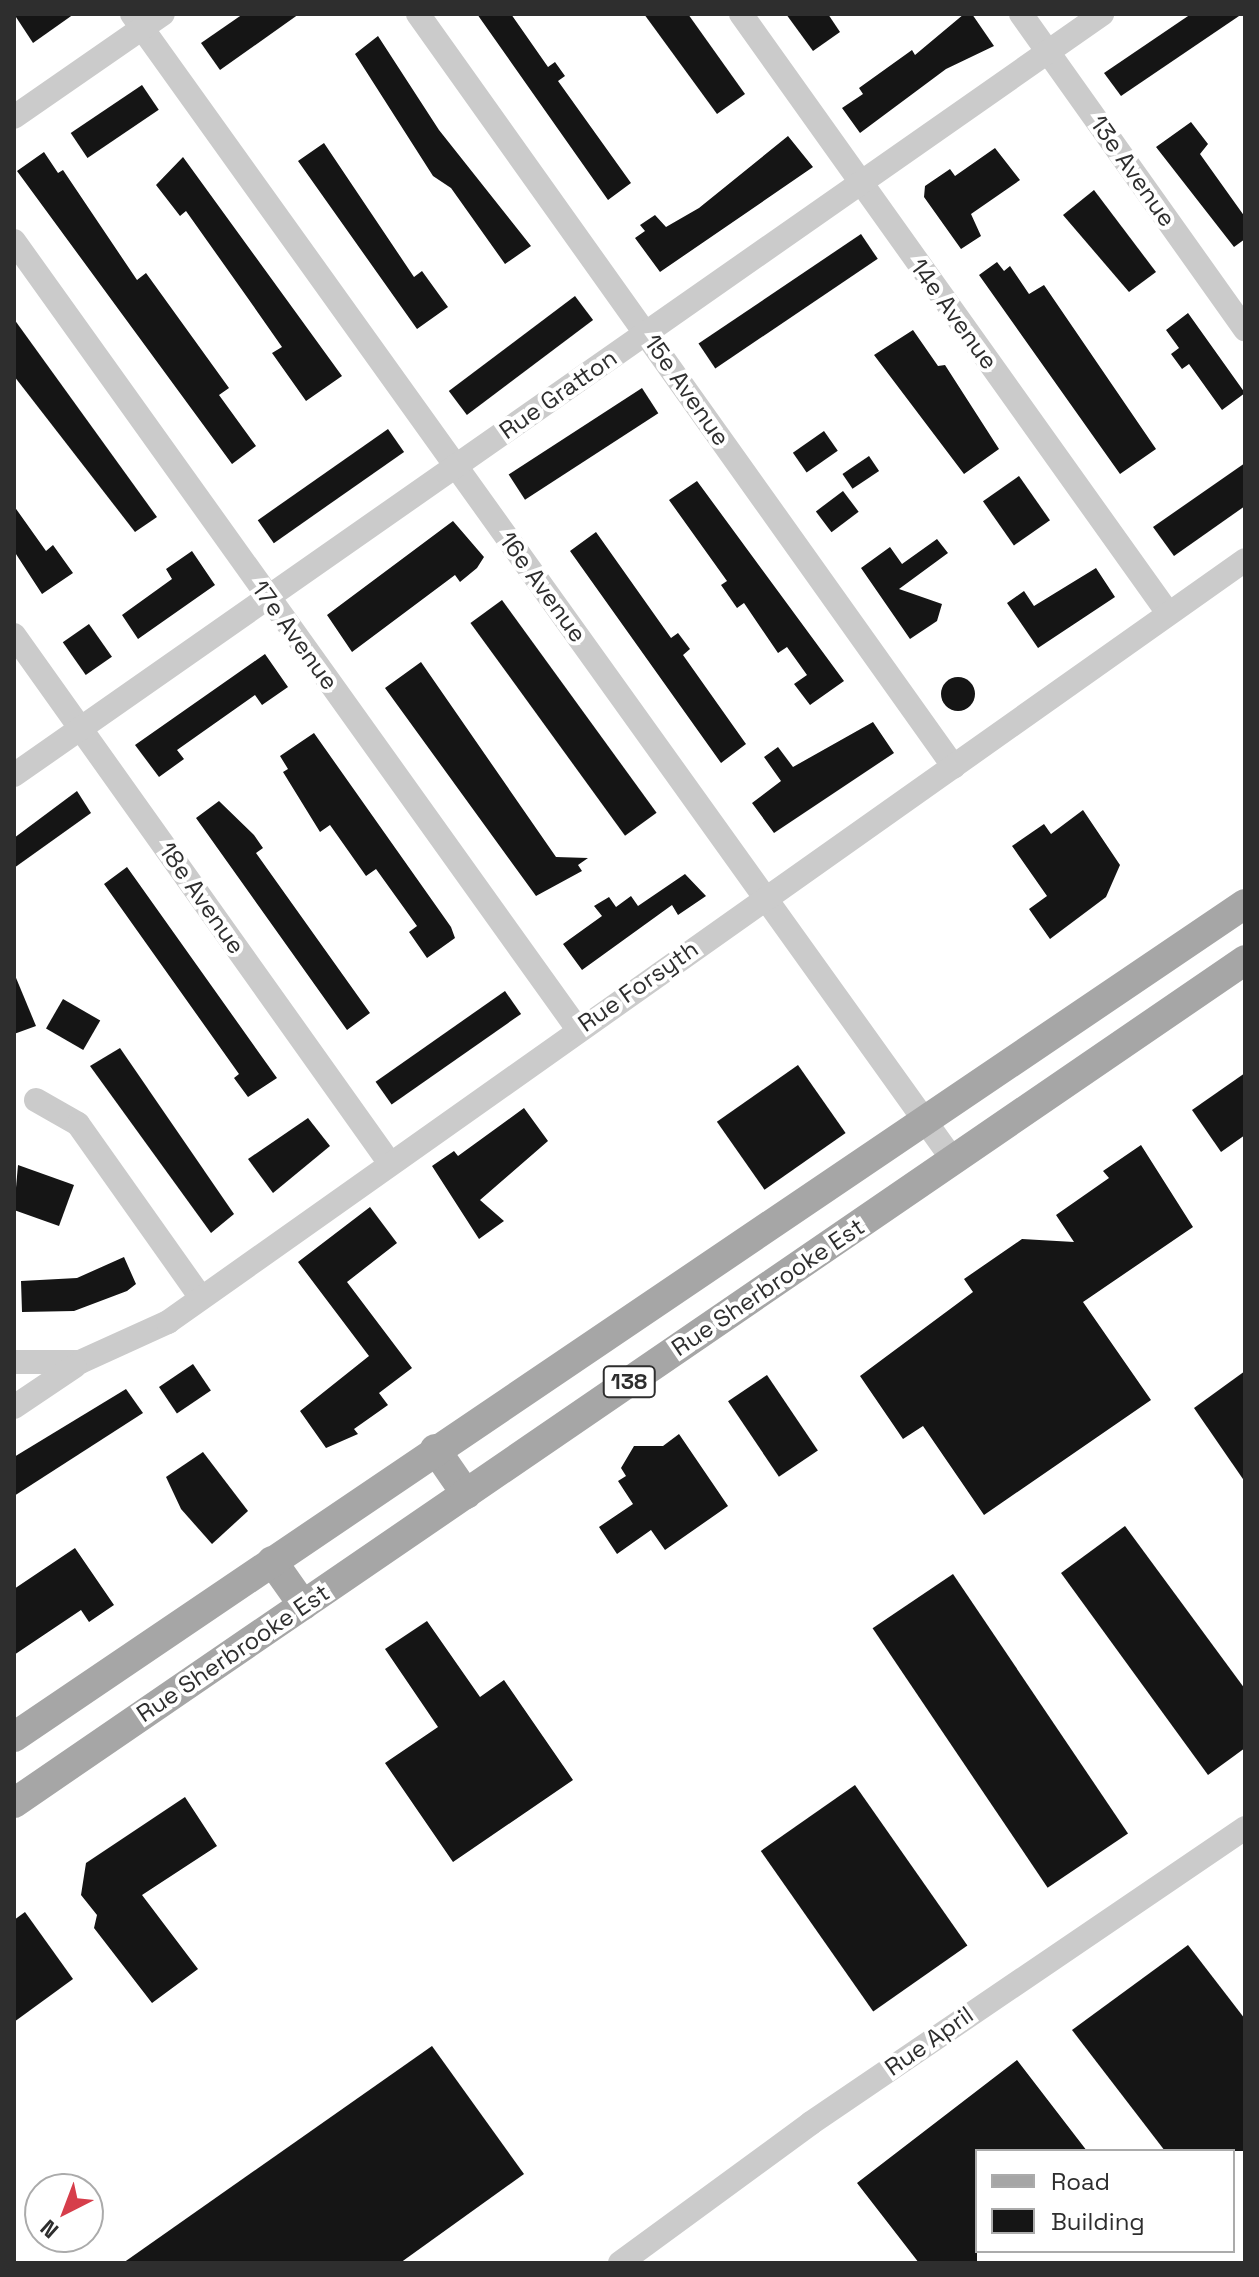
<!DOCTYPE html>
<style>
body{margin:0}
#map{position:relative;width:1259px;height:2277px;overflow:hidden;background:#fff;font-family:"Space Grotesk",sans-serif}
div>[style]{position:absolute}
.building>*{inset:0;background:#151515;transform-origin:0 0}
.round{border-radius:50%}
.minor>*{height:24px;margin:-12px;padding:0 12px;transform-origin:12px;border-radius:12px;background:#cbcbcb}
.major>*{height:30px;margin:-15px;padding:0 15px;transform-origin:15px;border-radius:15px;background:#a6a6a6}
span{translate:-50% -50%;white-space:nowrap;text-align:center;line-height:1.15;-webkit-text-stroke:8px #fff;paint-order:stroke}
.shield-label span{padding:2px 6px;background:#fff;border:2px solid;border-radius:6px;-webkit-text-stroke-width:0}
.shield-label{font-size:22px;color:#2e2e2e;font-weight:700}
.street-label{font-size:24px;color:#2e2e2e}
.frame{position:absolute;inset:0;border:16px solid #2e2e2e;pointer-events:none}
.legend{position:absolute;left:975px;top:2149px;width:260px;height:104px;box-sizing:border-box;background:#fff;border:2px solid #ababab;margin:0;padding:10px 14px;list-style:none;font-size:24px;color:#2e2e2e}
.legend li{display:flex;align-items:center;gap:16px;height:40px}
.legend b{width:40px;border:2px solid #ababab}
.north{position:absolute;left:24px;top:2173px;width:80px;height:80px;box-sizing:border-box;background:#fff;border:2px solid #ababab;border-radius:50%;rotate:222deg;font-size:22px;font-weight:700;line-height:32px;text-align:center;color:#2e2e2e}
.north::after{content:'';display:block;margin:auto;width:28px;height:36px;background:#d63e4b;clip-path:polygon(50% 0,100% 100%,50% 72%,0 100%)}
</style>
<div id="map">
<div class="building">
<i style="clip-path:polygon(14px 14px,74px 14px,33px 43px)"></i>
<i style="clip-path:polygon(243px 14px,299px 14px,220px 70px,201px 43px)"></i>
<i style="clip-path:polygon(477px 14px,511px 14px,548px 67px,555px 62px,565px 76px,558px 81px,631px 183px,608px 200px)"></i>
<i style="clip-path:polygon(644px 14px,688px 14px,745px 94px,717px 114px)"></i>
<i style="clip-path:polygon(786px 14px,828px 14px,840px 32px,813px 51px)"></i>
<i style="clip-path:polygon(964px 14px,972px 14px,994px 46px,946px 69px,860px 133px,842px 108px,863px 94px,859px 88px,912px 50px,915px 55px)"></i>
<i style="clip-path:polygon(1191px 14px,1242px 14px,1121px 96px,1104px 73px)"></i>
<i style="clip-path:polygon(378px 36px,439px 130px,531px 246px,505px 264px,451px 188px,433px 176px,355px 54px)"></i>
<i style="left:142px;top:85px;width:30px;height:86px;rotate:56deg"></i>
<i style="clip-path:polygon(1191px 122px,1208px 144px,1200px 154px,1245px 217px,1245px 239px,1234px 247px,1156px 147px)"></i>
<i style="clip-path:polygon(788px 136px,813px 167px,660px 272px,635px 238px,645px 231px,640px 225px,655px 215px,666px 227px,699px 208px)"></i>
<i style="clip-path:polygon(324px 143px,414px 277px,422px 271px,448px 307px,417px 329px,298px 161px)"></i>
<i style="clip-path:polygon(995px 148px,1020px 180px,971px 214px,981px 236px,961px 249px,924px 197px,925px 186px,950px 169px,955px 176px)"></i>
<i style="clip-path:polygon(44px 152px,58px 173px,63px 170px,137px 280px,146px 273px,229px 388px,219px 395px,256px 446px,232px 464px,17px 171px)"></i>
<i style="clip-path:polygon(183px 157px,342px 376px,306px 401px,272px 353px,282px 347px,247px 297px,186px 211px,180px 216px,156px 185px)"></i>
<i style="clip-path:polygon(1094px 190px,1156px 272px,1129px 292px,1063px 215px)"></i>
<i style="left:861px;top:234px;width:30px;height:196px;rotate:56deg"></i>
<i style="clip-path:polygon(997px 262px,1004px 271px,1010px 266px,1029px 294px,1044px 285px,1156px 449px,1120px 474px,979px 275px)"></i>
<i style="left:575px;top:296px;width:30px;height:158px;rotate:53deg"></i>
<i style="clip-path:polygon(1188px 313px,1245px 393px,1222px 410px,1189px 364px,1182px 369px,1171px 354px,1179px 348px,1166px 330px)"></i>
<i style="clip-path:polygon(14px 319px,157px 517px,135px 532px,14px 376px)"></i>
<i style="clip-path:polygon(913px 330px,938px 366px,945px 365px,999px 449px,964px 474px,874px 355px)"></i>
<i style="left:642px;top:388px;width:30px;height:159px;rotate:57deg"></i>
<i style="left:388px;top:429px;width:28px;height:159px;rotate:55deg"></i>
<i style="left:824px;top:431px;width:24px;height:38px;rotate:55deg"></i>
<i style="left:869px;top:456px;width:18px;height:32px;rotate:56deg"></i>
<i style="clip-path:polygon(1245px 463px,1245px 506px,1174px 556px,1153px 527px)"></i>
<i style="left:1019px;top:476px;width:54px;height:44px;rotate:55deg"></i>
<i style="clip-path:polygon(697px 481px,844px 681px,810px 705px,794px 684px,807px 675px,787px 647px,778px 653px,744px 603px,737px 608px,721px 585px,727px 581px,669px 500px)"></i>
<i style="left:843px;top:491px;width:26px;height:34px;rotate:53deg"></i>
<i style="clip-path:polygon(14px 506px,46px 551px,53px 545px,73px 573px,42px 594px,14px 551px)"></i>
<i style="clip-path:polygon(453px 521px,484px 557px,477px 568px,460px 582px,455px 575px,352px 652px,327px 615px)"></i>
<i style="clip-path:polygon(596px 532px,671px 638px,678px 633px,690px 649px,683px 655px,746px 744px,721px 763px,570px 551px)"></i>
<i style="clip-path:polygon(937px 539px,948px 553px,899px 589px,942px 604px,937px 621px,910px 639px,861px 568px,890px 547px,902px 564px)"></i>
<i style="clip-path:polygon(192px 551px,215px 585px,138px 639px,122px 615px,172px 579px,166px 569px)"></i>
<i style="clip-path:polygon(1096px 568px,1115px 597px,1038px 648px,1007px 603px,1024px 591px,1034px 606px)"></i>
<i style="left:502px;top:600px;width:263px;height:39px;rotate:54deg"></i>
<i style="left:89px;top:624px;width:40px;height:32px;rotate:55deg"></i>
<i style="clip-path:polygon(265px 654px,288px 687px,262px 705px,255px 695px,177px 750px,184px 759px,159px 777px,135px 745px)"></i>
<i style="clip-path:polygon(421px 662px,556px 857px,588px 858px,578px 865px,582px 871px,536px 896px,385px 688px)"></i>
<i class="round" style="left:941px;top:677px;width:34px;height:34px"></i>
<i style="clip-path:polygon(873px 722px,894px 753px,774px 833px,752px 803px,781px 781px,764px 757px,778px 747px,793px 767px)"></i>
<i style="clip-path:polygon(314px 733px,451px 927px,455px 938px,427px 958px,409px 932px,417px 926px,376px 869px,366px 876px,330px 825px,320px 832px,283px 772px,288px 769px,280px 756px)"></i>
<i style="clip-path:polygon(77px 791px,91px 813px,14px 868px,14px 838px)"></i>
<i style="clip-path:polygon(219px 801px,254px 835px,263px 848px,256px 853px,370px 1013px,347px 1030px,196px 818px)"></i>
<i style="clip-path:polygon(1083px 810px,1120px 865px,1106px 897px,1050px 939px,1029px 909px,1047px 896px,1012px 846px,1044px 824px,1051px 834px)"></i>
<i style="clip-path:polygon(127px 867px,277px 1078px,248px 1097px,234px 1078px,239px 1074px,104px 884px)"></i>
<i style="clip-path:polygon(685px 874px,706px 896px,678px 915px,672px 905px,582px 970px,563px 944px,602px 916px,594px 906px,609px 897px,616px 907px,631px 896px,638px 906px)"></i>
<i style="clip-path:polygon(14px 973px,36px 1026px,14px 1034px)"></i>
<i style="left:505px;top:991px;width:28px;height:158px;rotate:55deg"></i>
<i style="left:63px;top:999px;width:43px;height:34px;rotate:30deg"></i>
<i style="clip-path:polygon(120px 1048px,234px 1214px,211px 1233px,90px 1066px)"></i>
<i style="left:798px;top:1065px;width:83px;height:99px;rotate:55deg"></i>
<i style="clip-path:polygon(1245px 1073px,1245px 1135px,1221px 1152px,1192px 1110px)"></i>
<i style="clip-path:polygon(524px 1108px,548px 1141px,480px 1200px,504px 1221px,479px 1239px,432px 1166px,454px 1151px,458px 1156px)"></i>
<i style="clip-path:polygon(308px 1118px,330px 1146px,273px 1193px,248px 1159px)"></i>
<i style="clip-path:polygon(1141px 1145px,1193px 1227px,1083px 1302px,1151px 1400px,984px 1515px,923px 1426px,903px 1439px,860px 1376px,973px 1292px,964px 1279px,1022px 1239px,1074px 1242px,1056px 1215px,1109px 1178px,1103px 1171px)"></i>
<i style="clip-path:polygon(18px 1165px,74px 1185px,59px 1226px,14px 1210px)"></i>
<i style="clip-path:polygon(370px 1207px,397px 1243px,347px 1282px,412px 1368px,379px 1393px,388px 1405px,354px 1429px,358px 1434px,326px 1448px,300px 1411px,369px 1356px,298px 1262px)"></i>
<i style="clip-path:polygon(124px 1257px,136px 1284px,127px 1291px,74px 1311px,22px 1312px,21px 1281px,77px 1278px)"></i>
<i style="left:193px;top:1364px;width:32px;height:41px;rotate:56deg"></i>
<i style="clip-path:polygon(1245px 1371px,1245px 1482px,1194px 1408px)"></i>
<i style="left:767px;top:1375px;width:91px;height:47px;rotate:56deg"></i>
<i style="clip-path:polygon(126px 1389px,143px 1413px,14px 1496px,14px 1457px)"></i>
<i style="clip-path:polygon(679px 1434px,728px 1506px,665px 1550px,651px 1530px,617px 1554px,599px 1527px,633px 1504px,618px 1481px,626px 1476px,621px 1468px,634px 1446px,663px 1446px)"></i>
<i style="clip-path:polygon(203px 1452px,248px 1511px,212px 1544px,181px 1509px,166px 1477px)"></i>
<i style="clip-path:polygon(1125px 1526px,1245px 1689px,1245px 1748px,1208px 1775px,1061px 1573px)"></i>
<i style="clip-path:polygon(75px 1548px,114px 1605px,89px 1622px,81px 1610px,14px 1655px,14px 1589px)"></i>
<i style="left:953px;top:1574px;width:313px;height:97px;rotate:56deg"></i>
<i style="clip-path:polygon(427px 1621px,480px 1697px,504px 1680px,573px 1780px,453px 1862px,385px 1763px,438px 1727px,385px 1649px)"></i>
<i style="left:855px;top:1785px;width:196px;height:115px;rotate:55deg"></i>
<i style="clip-path:polygon(185px 1797px,217px 1846px,142px 1895px,198px 1969px,152px 2003px,94px 1928px,97px 1915px,81px 1895px,86px 1863px)"></i>
<i style="clip-path:polygon(25px 1912px,73px 1979px,14px 2022px,14px 1920px)"></i>
<i style="clip-path:polygon(1188px 1945px,1245px 2019px,1245px 2151px,1165px 2151px,1072px 2030px)"></i>
<i style="clip-path:polygon(432px 2046px,524px 2174px,400px 2263px,123px 2263px)"></i>
<i style="clip-path:polygon(1017px 2060px,1087px 2151px,977px 2151px,977px 2263px,919px 2263px,857px 2183px)"></i>
</div>
<div class="minor">
<i style="left:132px;top:14px;width:1410px;rotate:54.38deg"></i>
<i style="left:418px;top:14px;width:924px;rotate:54.56deg"></i>
<i style="left:741px;top:14px;width:736px;rotate:54.52deg"></i>
<i style="left:1021px;top:14px;width:387px;rotate:54.6deg"></i>
<i style="left:14px;top:117px;width:181px;rotate:-34.7deg"></i>
<i style="left:14px;top:241px;width:968px;rotate:54.42deg"></i>
<i style="left:14px;top:635px;width:647px;rotate:54.57deg"></i>
<i style="left:14px;top:775px;width:1328px;rotate:-34.97deg"></i>
<i style="left:36px;top:1100px;width:48px;rotate:29.7deg"></i>
<i style="left:78px;top:1124px;width:211px;rotate:54.7deg"></i>
<i style="left:14px;top:1362px;width:66px"></i>
<i style="left:80px;top:1362px;width:97px;rotate:-24.4deg"></i>
<i style="left:168px;top:1322px;width:1319px;rotate:-35.28deg"></i>
<i style="left:14px;top:1407px;width:73px;rotate:-33.9deg"></i>
<i style="left:620px;top:2263px;width:237px;rotate:-36.2deg"></i>
<i style="left:811px;top:2123px;width:525px;rotate:-34.2deg"></i>
</div>
<div class="major">
<i style="left:435px;top:1449px;width:55px;rotate:55.4deg"></i>
<i style="left:272px;top:1561px;width:54px;rotate:54.8deg"></i>
<i style="left:14px;top:1737px;width:1486px;rotate:-34.09deg"></i>
<i style="left:14px;top:1803px;width:1492px;rotate:-34.4deg"></i>
</div>
<div class="shield-label">
<span style="left:629px;top:1382px">138</span>
</div>
<div class="street-label">
<span style="left:1133px;top:171px;rotate:55deg">13e Avenue</span>
<span style="left:954px;top:314px;rotate:54deg">14e Avenue</span>
<span style="left:687px;top:390px;rotate:55deg">15e Avenue</span>
<span style="left:558px;top:394px;rotate:-35deg">Rue Gratton</span>
<span style="left:543px;top:587px;rotate:54deg">16e Avenue</span>
<span style="left:295px;top:635px;rotate:54deg">17e Avenue</span>
<span style="left:202px;top:898px;rotate:55deg">18e Avenue</span>
<span style="left:638px;top:986px;rotate:-35deg">Rue Forsyth</span>
<span style="left:768px;top:1287px;rotate:-34deg">Rue Sherbrooke Est</span>
<span style="left:233px;top:1653px;rotate:-34deg">Rue Sherbrooke Est</span>
<span style="left:929px;top:2041px;rotate:-35deg">Rue April</span>
</div>
<div class="frame"></div>
<ul class="legend">
<li><b style="height:10px;background:#a6a6a6"></b>Road</li>
<li><b style="height:22px;background:#151515"></b>Building</li>
</ul>
<div class="north">N</div>
</div>
